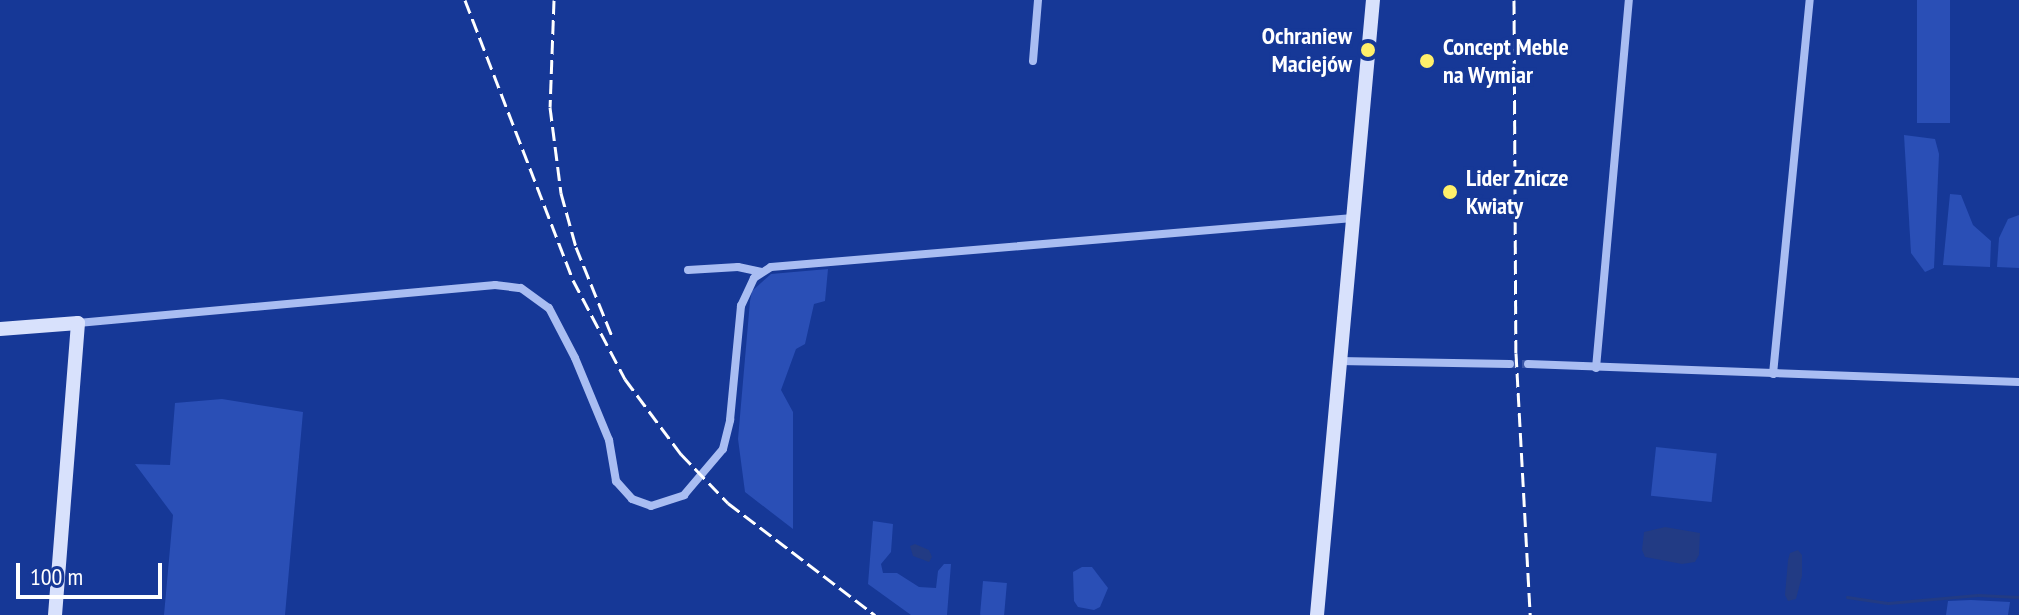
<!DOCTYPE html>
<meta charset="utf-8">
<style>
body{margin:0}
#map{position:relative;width:2019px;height:615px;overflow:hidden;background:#163897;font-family:"PT Sans Narrow",sans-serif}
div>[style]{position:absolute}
.green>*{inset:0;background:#2a4fb6;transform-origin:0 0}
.water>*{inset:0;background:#223b84}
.stream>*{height:3px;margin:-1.5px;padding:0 1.5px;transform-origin:1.5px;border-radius:1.5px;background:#223b84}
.street-tunnel>*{height:8px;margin-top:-4px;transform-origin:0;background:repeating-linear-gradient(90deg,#3956a7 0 8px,transparent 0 12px)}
.street>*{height:8px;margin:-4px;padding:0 4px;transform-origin:4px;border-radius:4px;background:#a9bdf2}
.secondary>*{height:14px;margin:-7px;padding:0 7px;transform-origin:7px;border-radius:7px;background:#d8e1fc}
.rail>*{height:3px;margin-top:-1.5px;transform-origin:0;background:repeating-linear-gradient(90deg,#fff 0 14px,transparent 0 20px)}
.dots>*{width:22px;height:22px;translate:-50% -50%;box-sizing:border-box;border:4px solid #163897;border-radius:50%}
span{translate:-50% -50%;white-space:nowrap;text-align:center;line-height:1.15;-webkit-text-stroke:7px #163897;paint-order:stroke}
.poi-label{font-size:24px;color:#fff;font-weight:700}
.right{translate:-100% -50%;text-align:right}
.left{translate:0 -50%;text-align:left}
.scale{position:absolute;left:16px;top:563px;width:146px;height:36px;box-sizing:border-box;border:4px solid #fff;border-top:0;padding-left:10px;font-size:24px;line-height:28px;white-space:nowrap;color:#fff;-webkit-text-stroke:6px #163897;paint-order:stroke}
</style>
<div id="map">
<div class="green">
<i style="left:1917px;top:0;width:33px;height:123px"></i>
<i style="clip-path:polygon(1904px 135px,1935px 139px,1939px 154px,1934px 268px,1925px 272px,1911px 253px)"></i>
<i style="clip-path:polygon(1950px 194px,1961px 195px,1973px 225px,1991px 241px,1990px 267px,1943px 265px)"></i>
<i style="clip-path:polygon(2019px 215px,2019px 268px,1997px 267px,1999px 238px,2008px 219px)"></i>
<i style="clip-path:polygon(828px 269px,825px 301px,814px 304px,805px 344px,796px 349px,781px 390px,793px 412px,793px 529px,745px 492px,738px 439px,750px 301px,752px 291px,771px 274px)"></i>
<i style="clip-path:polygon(222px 399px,303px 412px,285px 615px,164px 615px,173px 515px,135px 464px,170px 465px,175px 403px)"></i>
<i style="left:1656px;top:447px;width:61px;height:49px;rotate:6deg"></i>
<i style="clip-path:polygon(873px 521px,893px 524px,891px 552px,881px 564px,883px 573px,897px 573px,919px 587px,936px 588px,938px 571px,944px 564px,951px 564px,947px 615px,911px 615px,868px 584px)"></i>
<i style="clip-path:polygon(1082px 567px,1092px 567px,1108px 588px,1100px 607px,1094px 610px,1078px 607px,1074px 601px,1073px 572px)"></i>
<i style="left:983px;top:581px;width:24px;height:34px;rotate:5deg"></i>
<i style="clip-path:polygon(1971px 600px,2010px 602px,2008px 615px,1946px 615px,1948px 601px)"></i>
</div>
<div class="water">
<i style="clip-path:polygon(1665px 527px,1700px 533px,1699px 555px,1695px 562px,1682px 564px,1645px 557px,1642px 550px,1644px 532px)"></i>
<i style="clip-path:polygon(915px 544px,929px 550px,932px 557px,929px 562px,913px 556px,910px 546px)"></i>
<i style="clip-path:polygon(1798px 550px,1802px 555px,1802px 576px,1796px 599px,1788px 601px,1785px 595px,1788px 560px,1790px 553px)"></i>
</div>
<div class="stream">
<i style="left:1847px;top:597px;width:41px;rotate:8.3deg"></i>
<i style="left:1888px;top:603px;width:90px;rotate:-5.1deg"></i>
<i style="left:1978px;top:595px;width:41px;rotate:2.8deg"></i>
</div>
<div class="street-tunnel">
<i style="left:1510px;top:364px;width:18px"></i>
</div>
<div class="street">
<i style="left:1033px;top:61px;width:61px;rotate:-85.3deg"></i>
<i style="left:688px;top:270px;width:50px;rotate:-3.4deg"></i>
<i style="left:738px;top:267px;width:24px;rotate:12deg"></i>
<i style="left:78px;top:323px;width:419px;rotate:-5.2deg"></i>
<i style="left:495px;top:285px;width:26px;rotate:7deg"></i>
<i style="left:521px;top:288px;width:34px;rotate:36deg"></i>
<i style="left:549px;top:308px;width:56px;rotate:62.5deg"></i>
<i style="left:575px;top:358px;width:89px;rotate:67.5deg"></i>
<i style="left:609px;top:440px;width:42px;rotate:80.3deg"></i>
<i style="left:616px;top:481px;width:24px;rotate:48deg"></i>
<i style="left:632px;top:499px;width:20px;rotate:20deg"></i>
<i style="left:651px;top:506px;width:35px;rotate:-18deg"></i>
<i style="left:684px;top:495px;width:60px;rotate:-49.7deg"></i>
<i style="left:723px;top:449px;width:30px;rotate:-76deg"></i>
<i style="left:730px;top:420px;width:115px;rotate:-84.5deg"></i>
<i style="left:741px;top:306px;width:31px;rotate:-65deg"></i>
<i style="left:754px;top:278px;width:20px;rotate:-33deg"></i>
<i style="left:771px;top:267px;width:584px;rotate:-4.81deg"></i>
<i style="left:1339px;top:361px;width:171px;rotate:1deg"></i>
<i style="left:1528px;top:364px;width:491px;rotate:2.1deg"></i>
<i style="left:1596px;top:368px;width:369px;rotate:-84.9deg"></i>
<i style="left:1773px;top:374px;width:376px;rotate:-84.4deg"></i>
</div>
<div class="secondary">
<i style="left:0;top:329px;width:78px;rotate:-4.4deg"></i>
<i style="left:78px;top:323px;width:293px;rotate:94.5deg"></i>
<i style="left:1317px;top:615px;width:618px;rotate:-84.8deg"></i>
</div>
<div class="rail">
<i style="left:465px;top:0;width:300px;rotate:68.9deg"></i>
<i style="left:573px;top:280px;width:112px;rotate:62.3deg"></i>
<i style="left:625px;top:379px;width:94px;rotate:53.3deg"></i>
<i style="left:681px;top:454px;width:68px;rotate:46.2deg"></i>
<i style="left:728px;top:503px;width:185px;rotate:37.3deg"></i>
<i style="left:554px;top:0;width:107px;rotate:92.1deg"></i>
<i style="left:550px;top:107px;width:87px;rotate:82.7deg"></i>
<i style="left:561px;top:193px;width:56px;rotate:74.5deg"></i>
<i style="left:576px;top:247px;width:96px;rotate:68deg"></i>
<i style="left:1514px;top:0;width:353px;rotate:89.7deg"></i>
<i style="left:1516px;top:353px;width:262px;rotate:86.9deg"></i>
</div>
<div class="dots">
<i style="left:1368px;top:50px;background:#ffef6a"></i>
<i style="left:1427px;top:61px;background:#ffef6a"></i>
<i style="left:1450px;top:192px;background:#ffef6a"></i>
</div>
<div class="poi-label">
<span class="right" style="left:1352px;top:50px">Ochraniew<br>Maciejów</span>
<span class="left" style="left:1443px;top:61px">Concept Meble<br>na Wymiar</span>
<span class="left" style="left:1466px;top:192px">Lider Znicze<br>Kwiaty</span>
</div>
<div class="scale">100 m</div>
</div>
